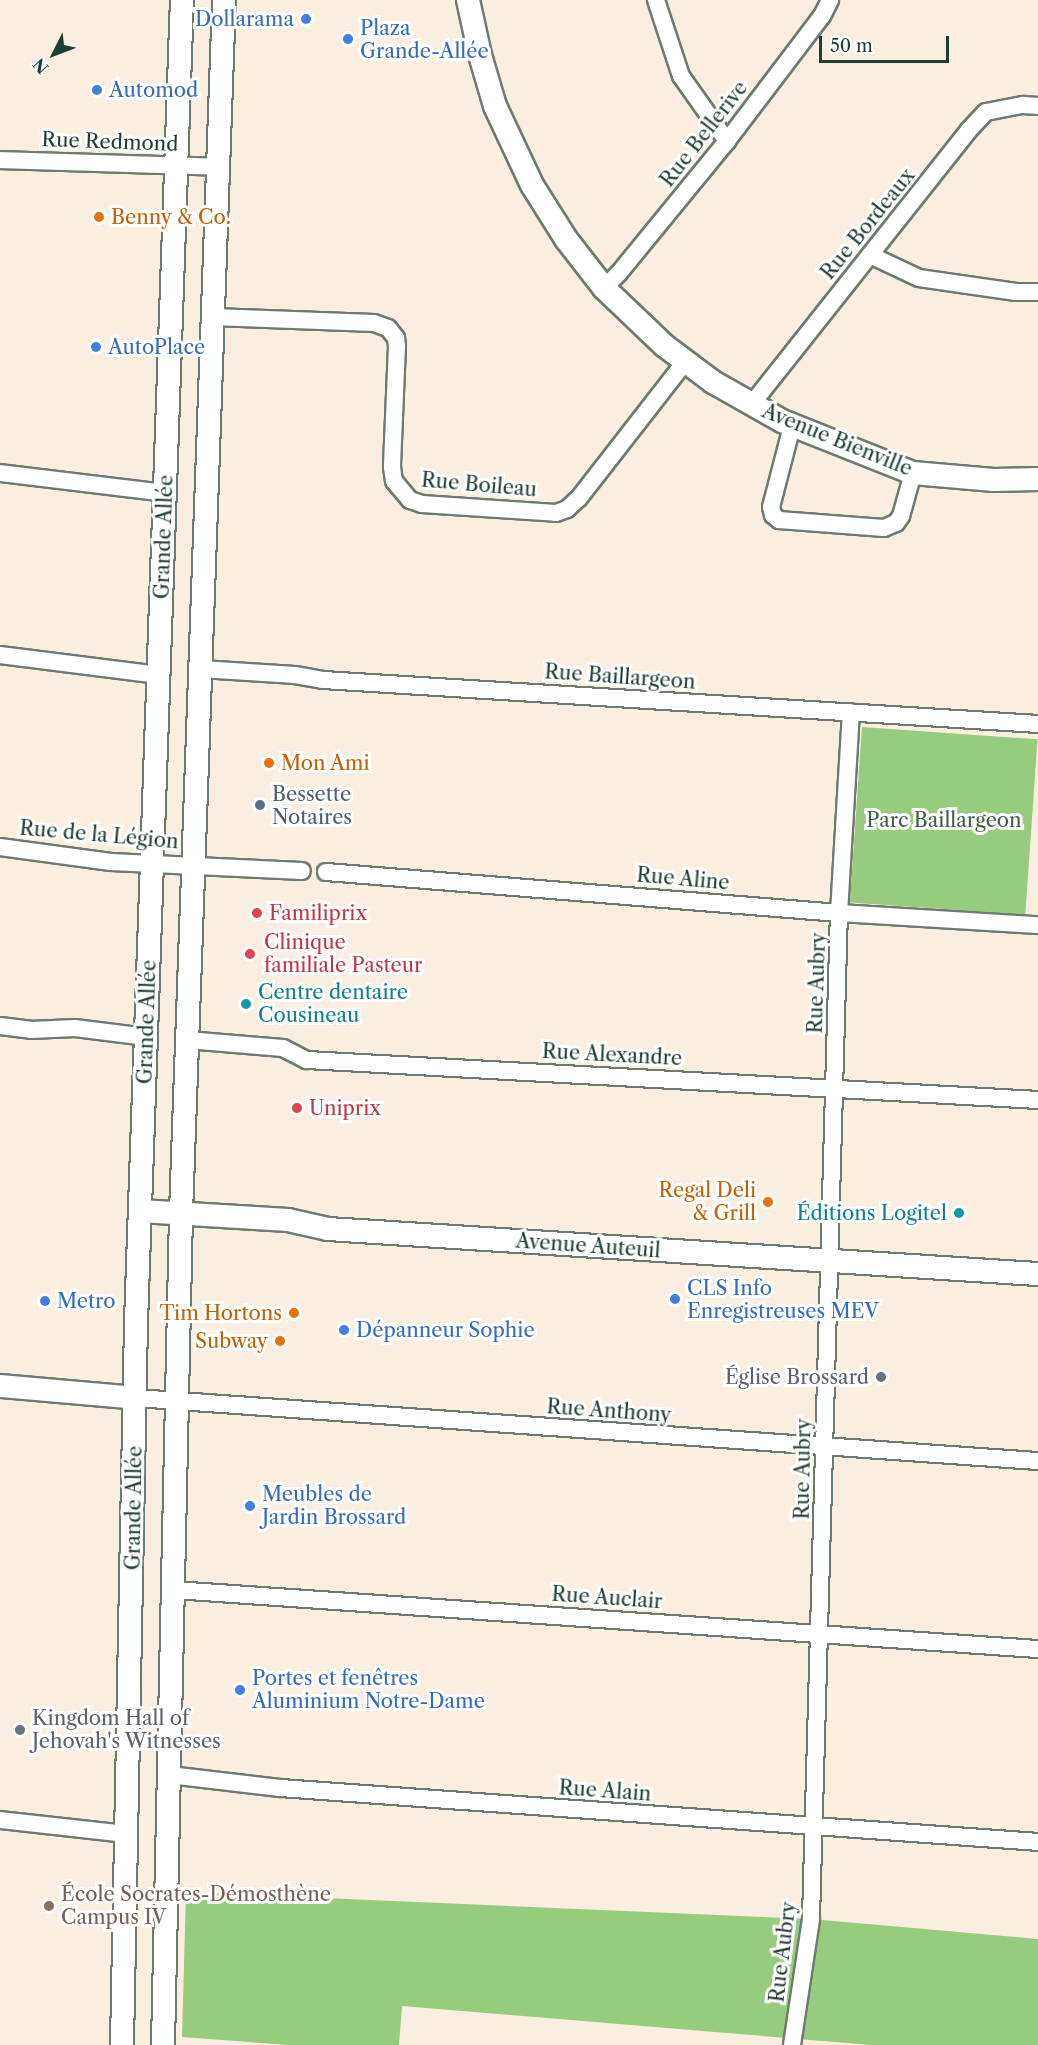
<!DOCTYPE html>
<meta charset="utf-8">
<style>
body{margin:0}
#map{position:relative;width:1038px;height:2045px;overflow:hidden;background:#faeee0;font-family:"Libre Caslon Text",serif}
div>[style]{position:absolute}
.green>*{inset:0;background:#97cc7e;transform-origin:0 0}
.roads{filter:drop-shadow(2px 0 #6c7b70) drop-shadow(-2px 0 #6c7b70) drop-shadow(0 2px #6c7b70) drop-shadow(0 -2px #6c7b70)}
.street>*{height:16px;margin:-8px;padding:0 8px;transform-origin:8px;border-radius:8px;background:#fff}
.secondary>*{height:22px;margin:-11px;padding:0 11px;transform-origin:11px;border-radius:11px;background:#fff}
.dots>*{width:16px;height:16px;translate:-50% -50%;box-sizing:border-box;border:3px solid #fff;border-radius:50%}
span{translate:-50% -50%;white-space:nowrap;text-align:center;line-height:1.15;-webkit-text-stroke:6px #fff;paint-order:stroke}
.shop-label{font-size:20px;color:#366cbe}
.right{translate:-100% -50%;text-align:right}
.left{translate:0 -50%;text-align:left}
.street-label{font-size:20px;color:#1f3d34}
.food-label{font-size:20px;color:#c56008}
.service-label{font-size:20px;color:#4e5e75}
.park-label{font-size:20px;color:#3d6146}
.health-label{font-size:20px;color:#be3a42}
.culture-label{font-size:20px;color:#0d838f}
.worship-label{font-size:20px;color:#5b616d}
.education-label{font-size:20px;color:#785e54}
.north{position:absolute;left:24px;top:24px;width:60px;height:60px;-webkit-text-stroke:4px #fff;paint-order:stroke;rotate:228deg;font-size:16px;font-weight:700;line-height:24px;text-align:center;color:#1f3d34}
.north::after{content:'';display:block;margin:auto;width:21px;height:27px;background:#1f3d34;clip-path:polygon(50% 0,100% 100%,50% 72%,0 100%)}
.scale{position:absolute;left:819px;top:36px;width:130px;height:27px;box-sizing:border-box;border:3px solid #1f3d34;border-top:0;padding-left:8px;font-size:18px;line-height:21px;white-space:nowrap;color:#1f3d34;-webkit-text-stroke:4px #fff;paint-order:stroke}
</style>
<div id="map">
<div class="green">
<i style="left:862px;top:727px;width:176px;height:176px;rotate:4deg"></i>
<i style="clip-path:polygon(186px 1892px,811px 1919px,1038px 1939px,1038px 2045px,871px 2045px,402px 2006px,399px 2045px,288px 2045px,182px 2037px)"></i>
</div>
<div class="roads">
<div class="street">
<i style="left:656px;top:0;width:80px;rotate:71.8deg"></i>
<i style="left:681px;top:76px;width:80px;rotate:54.7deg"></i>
<i style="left:0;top:160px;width:218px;rotate:1.8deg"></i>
<i style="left:870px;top:255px;width:54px;rotate:25.1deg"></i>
<i style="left:919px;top:278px;width:98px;rotate:8.2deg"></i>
<i style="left:1016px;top:292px;width:22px"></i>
<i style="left:604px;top:288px;width:21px;rotate:-45deg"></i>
<i style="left:619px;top:273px;width:171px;rotate:-50.7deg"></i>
<i style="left:727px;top:141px;width:157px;rotate:-52.8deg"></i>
<i style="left:822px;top:16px;width:18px;rotate:-63deg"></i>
<i style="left:213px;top:317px;width:161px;rotate:2.1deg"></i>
<i style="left:374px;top:323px;width:15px;rotate:20deg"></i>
<i style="left:388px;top:328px;width:13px;rotate:51deg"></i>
<i style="left:396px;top:338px;width:8px;rotate:83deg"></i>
<i style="left:397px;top:346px;width:121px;rotate:92.4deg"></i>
<i style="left:392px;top:467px;width:14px;rotate:82deg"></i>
<i style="left:394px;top:481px;width:25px;rotate:50deg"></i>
<i style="left:410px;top:500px;width:13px;rotate:18deg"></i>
<i style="left:422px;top:504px;width:134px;rotate:3.8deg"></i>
<i style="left:556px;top:513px;width:12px;rotate:-20deg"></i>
<i style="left:567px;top:509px;width:16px;rotate:-43deg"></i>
<i style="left:579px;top:498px;width:172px;rotate:-52.1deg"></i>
<i style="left:751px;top:405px;width:350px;rotate:-51.6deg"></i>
<i style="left:968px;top:131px;width:26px;rotate:-47deg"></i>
<i style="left:986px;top:112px;width:38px;rotate:-11deg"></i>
<i style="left:1023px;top:105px;width:15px;rotate:4deg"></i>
<i style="left:792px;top:426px;width:84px;rotate:104.5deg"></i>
<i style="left:771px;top:507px;width:8px;rotate:76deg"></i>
<i style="left:773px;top:515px;width:8px;rotate:40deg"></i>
<i style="left:779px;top:520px;width:105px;rotate:4.4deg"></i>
<i style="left:884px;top:528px;width:13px;rotate:-23deg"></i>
<i style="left:896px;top:523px;width:9px;rotate:-54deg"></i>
<i style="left:901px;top:516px;width:45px;rotate:-74.4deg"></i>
<i style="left:0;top:473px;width:166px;rotate:6.9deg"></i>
<i style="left:0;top:655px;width:160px;rotate:7.2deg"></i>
<i style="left:201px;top:669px;width:94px;rotate:3.7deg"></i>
<i style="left:295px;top:675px;width:28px;rotate:10deg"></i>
<i style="left:323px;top:680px;width:716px;rotate:3.52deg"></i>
<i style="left:0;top:847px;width:112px;rotate:7.7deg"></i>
<i style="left:111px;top:862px;width:191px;rotate:2.7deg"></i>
<i style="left:326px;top:872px;width:515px;rotate:4.57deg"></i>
<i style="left:839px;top:913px;width:199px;rotate:3.5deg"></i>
<i style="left:0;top:1026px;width:31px;rotate:7deg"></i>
<i style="left:31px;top:1030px;width:44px;rotate:-2.6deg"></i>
<i style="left:75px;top:1028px;width:72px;rotate:7.2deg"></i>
<i style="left:187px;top:1040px;width:96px;rotate:4.8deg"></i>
<i style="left:283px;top:1048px;width:27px;rotate:27deg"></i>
<i style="left:307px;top:1060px;width:732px;rotate:3.13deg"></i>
<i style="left:136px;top:1398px;width:904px;rotate:4deg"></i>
<i style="left:174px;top:1590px;width:866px;rotate:3.91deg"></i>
<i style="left:169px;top:1775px;width:112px;rotate:6.7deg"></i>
<i style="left:280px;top:1788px;width:760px;rotate:4.07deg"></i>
<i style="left:0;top:1820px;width:128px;rotate:6.3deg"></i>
<i style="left:792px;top:2045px;width:127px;rotate:-81.4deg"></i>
<i style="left:811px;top:1919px;width:1006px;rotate:-88.41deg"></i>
<i style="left:839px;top:913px;width:201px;rotate:-86.6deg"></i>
</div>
<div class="secondary">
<i style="left:468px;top:0;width:56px;rotate:77.7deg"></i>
<i style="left:480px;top:55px;width:53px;rotate:73.6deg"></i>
<i style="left:495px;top:106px;width:87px;rotate:64.9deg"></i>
<i style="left:532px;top:185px;width:64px;rotate:57.8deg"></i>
<i style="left:566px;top:239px;width:62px;rotate:52.2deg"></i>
<i style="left:604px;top:288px;width:84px;rotate:43.6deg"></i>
<i style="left:665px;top:346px;width:60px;rotate:36.9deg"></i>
<i style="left:713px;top:382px;width:79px;rotate:29.5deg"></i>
<i style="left:782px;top:421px;width:141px;rotate:21.7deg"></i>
<i style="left:913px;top:473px;width:81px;rotate:4.9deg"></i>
<i style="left:994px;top:480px;width:44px;rotate:-1.3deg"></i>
<i style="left:140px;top:1211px;width:148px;rotate:3.5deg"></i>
<i style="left:288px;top:1220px;width:41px;rotate:12.7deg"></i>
<i style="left:328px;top:1229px;width:711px;rotate:3.63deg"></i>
<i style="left:0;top:1386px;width:137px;rotate:5deg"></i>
<i style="left:122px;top:2045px;width:723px;rotate:-88.89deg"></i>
<i style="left:136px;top:1322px;width:1323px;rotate:-88.01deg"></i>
<i style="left:163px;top:2045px;width:832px;rotate:-88.76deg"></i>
<i style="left:181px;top:1213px;width:1214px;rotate:-87.97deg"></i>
</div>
</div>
<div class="dots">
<i style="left:306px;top:19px;background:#3f7fe0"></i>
<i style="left:348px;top:39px;background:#3f7fe0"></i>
<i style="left:97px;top:90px;background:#3f7fe0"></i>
<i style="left:99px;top:217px;background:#e8710a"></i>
<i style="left:96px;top:347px;background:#3f7fe0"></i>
<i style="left:269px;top:763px;background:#e8710a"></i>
<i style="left:260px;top:805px;background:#5c6f8a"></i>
<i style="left:257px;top:913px;background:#e0444e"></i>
<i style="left:250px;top:954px;background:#e0444e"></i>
<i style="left:246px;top:1004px;background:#0f9aa8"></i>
<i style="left:297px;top:1108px;background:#e0444e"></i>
<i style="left:768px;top:1202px;background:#e8710a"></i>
<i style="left:959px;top:1213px;background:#0f9aa8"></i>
<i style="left:675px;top:1299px;background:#3f7fe0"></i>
<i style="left:45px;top:1301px;background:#3f7fe0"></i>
<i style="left:294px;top:1313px;background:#e8710a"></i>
<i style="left:344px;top:1330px;background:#3f7fe0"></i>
<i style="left:280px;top:1341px;background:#e8710a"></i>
<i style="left:881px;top:1377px;background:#6b7280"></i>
<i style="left:250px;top:1506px;background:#3f7fe0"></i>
<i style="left:240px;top:1690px;background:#3f7fe0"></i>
<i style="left:20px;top:1730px;background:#6b7280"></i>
<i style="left:49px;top:1906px;background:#8d6e63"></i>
</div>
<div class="shop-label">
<span class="right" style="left:294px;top:19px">Dollarama</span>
<span class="left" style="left:360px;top:40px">Plaza<br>Grande-Allée</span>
<span class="left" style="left:109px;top:90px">Automod</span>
<span class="left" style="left:108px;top:347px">AutoPlace</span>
<span class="left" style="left:687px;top:1300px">CLS Info<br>Enregistreuses MEV</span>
<span class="left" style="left:57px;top:1301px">Metro</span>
<span class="left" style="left:356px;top:1330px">Dépanneur Sophie</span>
<span class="left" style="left:262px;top:1506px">Meubles de<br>Jardin Brossard</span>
<span class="left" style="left:252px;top:1690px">Portes et fenêtres<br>Aluminium Notre-Dame</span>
</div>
<div class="street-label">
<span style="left:704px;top:134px;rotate:-52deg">Rue Bellerive</span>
<span style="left:110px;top:142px;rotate:2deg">Rue Redmond</span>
<span style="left:868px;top:224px;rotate:-51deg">Rue Bordeaux</span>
<span style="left:837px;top:440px;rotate:22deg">Avenue Bienville</span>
<span style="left:479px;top:485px;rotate:5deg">Rue Boileau</span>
<span style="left:164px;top:537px;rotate:-88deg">Grande Allée</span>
<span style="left:620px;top:677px;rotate:4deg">Rue Baillargeon</span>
<span style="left:99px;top:835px;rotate:5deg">Rue de la Légion</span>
<span style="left:683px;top:879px;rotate:5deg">Rue Aline</span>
<span style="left:817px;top:983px;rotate:-88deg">Rue Aubry</span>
<span style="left:147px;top:1022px;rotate:-88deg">Grande Allée</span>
<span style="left:612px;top:1055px;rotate:3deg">Rue Alexandre</span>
<span style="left:588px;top:1246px;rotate:4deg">Avenue Auteuil</span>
<span style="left:609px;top:1411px;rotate:4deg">Rue Anthony</span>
<span style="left:803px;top:1469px;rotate:-89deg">Rue Aubry</span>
<span style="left:134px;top:1508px;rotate:-89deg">Grande Allée</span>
<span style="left:607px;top:1598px;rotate:4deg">Rue Auclair</span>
<span style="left:605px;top:1791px;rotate:4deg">Rue Alain</span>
<span style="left:783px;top:1952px;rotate:-83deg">Rue Aubry</span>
</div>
<div class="food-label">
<span class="left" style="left:111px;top:217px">Benny &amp; Co.</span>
<span class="left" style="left:281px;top:763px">Mon Ami</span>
<span class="right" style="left:756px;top:1202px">Regal Deli<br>&amp; Grill</span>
<span class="right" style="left:282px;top:1313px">Tim Hortons</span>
<span class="right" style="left:268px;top:1341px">Subway</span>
</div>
<div class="service-label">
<span class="left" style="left:272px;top:806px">Bessette<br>Notaires</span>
</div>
<div class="park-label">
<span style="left:944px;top:820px">Parc Baillargeon</span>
</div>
<div class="health-label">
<span class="left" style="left:269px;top:913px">Familiprix</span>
<span class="left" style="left:264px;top:954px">Clinique<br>familiale Pasteur</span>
<span class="left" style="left:309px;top:1108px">Uniprix</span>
</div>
<div class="culture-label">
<span class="left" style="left:258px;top:1004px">Centre dentaire<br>Cousineau</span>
<span class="right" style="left:947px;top:1213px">Éditions Logitel</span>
</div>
<div class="worship-label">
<span class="right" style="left:869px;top:1377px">Église Brossard</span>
<span class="left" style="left:32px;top:1730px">Kingdom Hall of<br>Jehovah's Witnesses</span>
</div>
<div class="education-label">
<span class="left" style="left:61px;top:1906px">École Socrates-Démosthène<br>Campus IV</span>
</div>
<div class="north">N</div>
<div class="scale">50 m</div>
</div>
